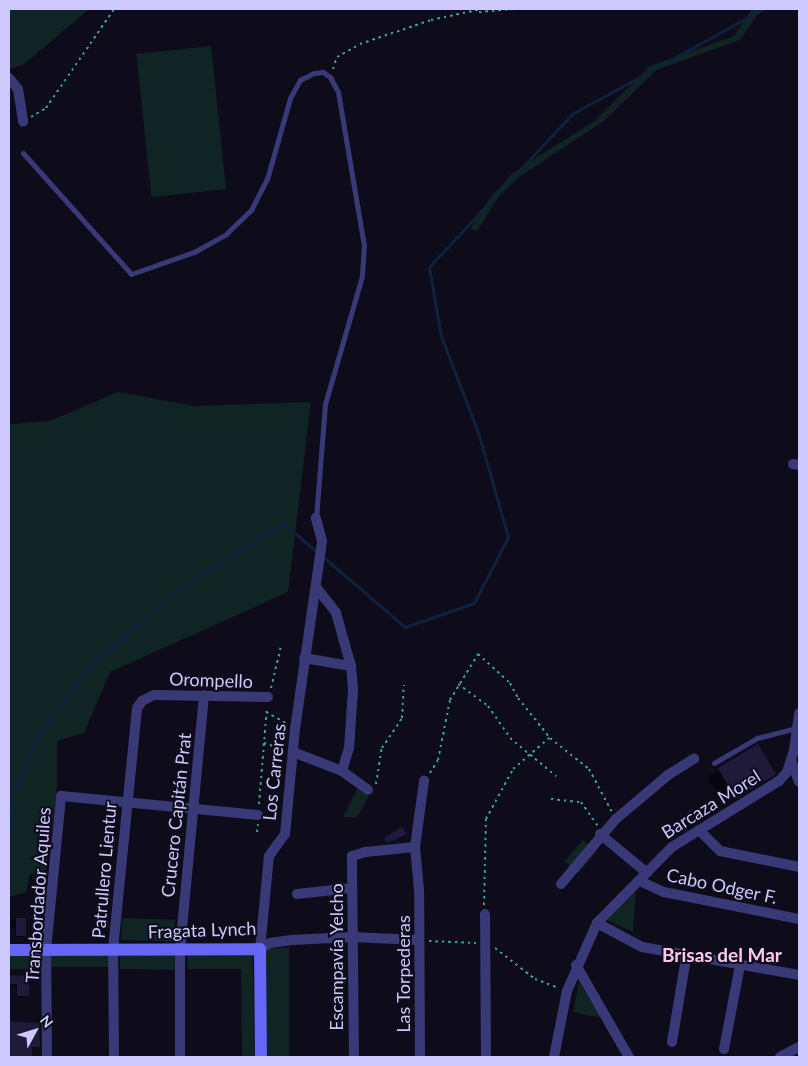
<!DOCTYPE html>
<meta charset="utf-8">
<style>
body{margin:0}
#map{position:relative;width:808px;height:1066px;overflow:hidden;background:#0e0c1b;font-family:Lato,sans-serif}
div>[style]{position:absolute}
.green>*{inset:0;background:#0f2423;transform-origin:0 0}
.shadow>*{inset:0;background:#0007;transform-origin:0 0}
.stream>*{height:3px;margin:-1.5px;padding:0 1.5px;transform-origin:1.5px;border-radius:1.5px;background:#0e213d}
.building>*{inset:0;background:#1f193a;transform-origin:0 0}
.path>*{height:2px;margin-top:-1px;transform-origin:0;background:repeating-linear-gradient(90deg,#33a59b 0 2.5px,transparent 0 6.5px)}
.lane>*{height:5px;margin:-2.5px;padding:0 2.5px;transform-origin:2.5px;border-radius:2.5px;background:#3a3977}
.street>*{height:10px;margin:-5px;padding:0 5px;transform-origin:5px;border-radius:5px;background:#3a3977}
.secondary>*{height:12px;margin:-6px;padding:0 6px;transform-origin:6px;border-radius:6px;background:#6566f6}
span{translate:-50% -50%;white-space:nowrap;text-align:center;line-height:1.15;-webkit-text-stroke:4px #0e0c1b;paint-order:stroke}
.street-label{font-size:18px;color:#cdc9fc}
.neighbourhood-label{font-size:19px;color:#fccaeb;font-weight:700}
.frame{position:absolute;inset:0;border:10px solid #cdc9fc;pointer-events:none}
.north{position:absolute;left:10px;top:1006px;width:50px;height:50px;-webkit-text-stroke:4px #0e0c1b;paint-order:stroke;rotate:51deg;font-size:14px;font-weight:700;line-height:20px;text-align:center;color:#cdc9fc}
.north::after{content:'';display:block;margin:auto;width:18px;height:22px;background:#cdc9fc;clip-path:polygon(50% 0,100% 100%,50% 72%,0 100%)}
</style>
<div id="map">
<div class="green">
<i style="clip-path:polygon(9px 9px,89px 9px,23px 65px,11px 68px,9px 68px)"></i>
<i style="clip-path:polygon(752px 9px,761px 9px,740px 40px,656px 70px,604px 121px,519px 177px,499px 196px,477px 231px,470px 229px,490px 198px,514px 172px,596px 120px,650px 66px,734px 36px)"></i>
<i style="left:211px;top:46px;width:144px;height:75px;rotate:84deg"></i>
<i style="clip-path:polygon(118px 392px,194px 406px,311px 402px,288px 592px,110px 672px,84px 733px,57px 741px,57px 786px,46px 871px,30px 874px,26px 892px,9px 897px,9px 424px,50px 421px)"></i>
<i style="clip-path:polygon(357px 789px,369px 795px,357px 818px,343px 817px)"></i>
<i style="left:583px;top:840px;width:18px;height:28px;rotate:41deg"></i>
<i style="clip-path:polygon(636px 891px,633px 932px,607px 920px)"></i>
<i style="left:122px;top:918px;width:53px;height:22px;rotate:2deg"></i>
<i style="left:289px;top:948px;width:109px;height:23px;rotate:90deg"></i>
<i style="left:113px;top:951px;width:16px;height:63px;rotate:90deg"></i>
<i style="left:120px;top:951px;width:55px;height:18px;rotate:1deg"></i>
<i style="left:9px;top:955px;width:34px;height:14px"></i>
<i style="clip-path:polygon(187px 955px,253px 955px,254px 1057px,242px 1057px,241px 969px,188px 969px)"></i>
<i style="clip-path:polygon(579px 982px,601px 1018px,573px 1012px)"></i>
</div>
<div class="shadow">
<i style="left:758px;top:746px;width:31px;height:60px;rotate:59deg"></i>
<i style="clip-path:polygon(9px 919px,25px 919px,24px 937px,15px 937px,15px 929px,9px 929px)"></i>
<i style="clip-path:polygon(9px 976px,28px 977px,27px 997px,16px 997px,16px 985px,9px 984px)"></i>
<i style="clip-path:polygon(9px 1021px,37px 1024px,39px 1047px,31px 1048px,31px 1057px,9px 1057px,9px 1049px,19px 1050px,19px 1035px,9px 1034px)"></i>
</div>
<div class="stream">
<i style="left:322px;top:556px;width:109px;rotate:40.5deg"></i>
<i style="left:405px;top:627px;width:73px;rotate:-19.2deg"></i>
<i style="left:474px;top:603px;width:74px;rotate:-62.7deg"></i>
<i style="left:508px;top:537px;width:106px;rotate:-105.9deg"></i>
<i style="left:479px;top:435px;width:106px;rotate:-111deg"></i>
<i style="left:441px;top:336px;width:70px;rotate:-99.9deg"></i>
<i style="left:429px;top:267px;width:209px;rotate:-46.9deg"></i>
<i style="left:572px;top:114px;width:218px;rotate:-28.8deg"></i>
<i style="left:9px;top:837px;width:43px;rotate:-83.4deg"></i>
<i style="left:14px;top:794px;width:58px;rotate:-68.7deg"></i>
<i style="left:35px;top:740px;width:89px;rotate:-53.6deg"></i>
<i style="left:88px;top:668px;width:116px;rotate:-41.1deg"></i>
<i style="left:175px;top:592px;width:128px;rotate:-32.6deg"></i>
<i style="left:283px;top:523px;width:45px;rotate:40.5deg"></i>
</div>
<div class="building">
<i style="left:758px;top:744px;width:35px;height:47px;rotate:59deg"></i>
<i style="clip-path:polygon(402px 827px,407px 834px,387px 843px,384px 838px)"></i>
<i style="left:16px;top:918px;width:10px;height:18px"></i>
<i style="clip-path:polygon(9px 975px,29px 976px,29px 996px,17px 996px,17px 984px,9px 984px)"></i>
<i style="clip-path:polygon(9px 1021px,39px 1023px,40px 1047px,32px 1047px,32px 1057px,9px 1057px)"></i>
</div>
<div class="path">
<i style="left:479px;top:12px;width:38px;rotate:-5deg"></i>
<i style="left:333px;top:69px;width:13px;rotate:-72deg"></i>
<i style="left:337px;top:57px;width:26px;rotate:-29deg"></i>
<i style="left:360px;top:44px;width:75px;rotate:-18.7deg"></i>
<i style="left:431px;top:20px;width:52px;rotate:-12.2deg"></i>
<i style="left:31px;top:117px;width:17px;rotate:-31deg"></i>
<i style="left:46px;top:108px;width:120px;rotate:-55.5deg"></i>
<i style="left:458px;top:684px;width:37px;rotate:36deg"></i>
<i style="left:488px;top:706px;width:39px;rotate:55deg"></i>
<i style="left:510px;top:738px;width:60px;rotate:39.6deg"></i>
<i style="left:271px;top:688px;width:43px;rotate:-76.6deg"></i>
<i style="left:266px;top:712px;width:23px;rotate:29deg"></i>
<i style="left:264px;top:743px;width:20px;rotate:18deg"></i>
<i style="left:430px;top:773px;width:15px;rotate:-58deg"></i>
<i style="left:438px;top:760px;width:61px;rotate:-78.7deg"></i>
<i style="left:450px;top:700px;width:54px;rotate:-58.7deg"></i>
<i style="left:478px;top:654px;width:43px;rotate:42.2deg"></i>
<i style="left:510px;top:683px;width:17px;rotate:62deg"></i>
<i style="left:518px;top:698px;width:51px;rotate:51.3deg"></i>
<i style="left:550px;top:738px;width:50px;rotate:38.5deg"></i>
<i style="left:589px;top:769px;width:49px;rotate:61.9deg"></i>
<i style="left:376px;top:784px;width:36px;rotate:-81deg"></i>
<i style="left:382px;top:748px;width:36px;rotate:-56deg"></i>
<i style="left:402px;top:718px;width:33px;rotate:-87deg"></i>
<i style="left:551px;top:799px;width:30px;rotate:6deg"></i>
<i style="left:581px;top:802px;width:29px;rotate:55deg"></i>
<i style="left:259px;top:804px;width:97px;rotate:-85.3deg"></i>
<i style="left:257px;top:832px;width:8px;rotate:-83deg"></i>
<i style="left:484px;top:905px;width:86px;rotate:-88.7deg"></i>
<i style="left:486px;top:819px;width:57px;rotate:-61.6deg"></i>
<i style="left:513px;top:769px;width:48px;rotate:-40.7deg"></i>
<i style="left:429px;top:941px;width:47px;rotate:2.4deg"></i>
<i style="left:495px;top:948px;width:51px;rotate:37.8deg"></i>
<i style="left:535px;top:979px;width:25px;rotate:21deg"></i>
</div>
<div class="lane">
<i style="left:23px;top:153px;width:162px;rotate:48.2deg"></i>
<i style="left:131px;top:274px;width:67px;rotate:-19.2deg"></i>
<i style="left:194px;top:252px;width:37px;rotate:-29deg"></i>
<i style="left:226px;top:234px;width:35px;rotate:-44deg"></i>
<i style="left:251px;top:210px;width:35px;rotate:-63deg"></i>
<i style="left:267px;top:179px;width:84px;rotate:-74.1deg"></i>
<i style="left:290px;top:98px;width:21px;rotate:-61deg"></i>
<i style="left:300px;top:80px;width:16px;rotate:-27deg"></i>
<i style="left:314px;top:73px;width:9px;rotate:-6deg"></i>
<i style="left:323px;top:72px;width:9px;rotate:36deg"></i>
<i style="left:330px;top:77px;width:17px;rotate:62deg"></i>
<i style="left:338px;top:92px;width:155px;rotate:80.4deg"></i>
<i style="left:364px;top:245px;width:31px;rotate:94deg"></i>
<i style="left:362px;top:276px;width:133px;rotate:106.1deg"></i>
<i style="left:325px;top:404px;width:114px;rotate:94.5deg"></i>
<i style="left:714px;top:763px;width:50px;rotate:-30.2deg"></i>
<i style="left:757px;top:738px;width:40px;rotate:-14.4deg"></i>
</div>
<div class="street">
<i style="left:9px;top:78px;width:14px;rotate:51deg"></i>
<i style="left:18px;top:89px;width:33px;rotate:81deg"></i>
<i style="left:793px;top:464px;width:6px;rotate:9deg"></i>
<i style="left:316px;top:587px;width:33px;rotate:52deg"></i>
<i style="left:336px;top:613px;width:55px;rotate:74.2deg"></i>
<i style="left:351px;top:666px;width:24px;rotate:85deg"></i>
<i style="left:353px;top:690px;width:58px;rotate:93.9deg"></i>
<i style="left:349px;top:748px;width:24px;rotate:107deg"></i>
<i style="left:304px;top:658px;width:48px;rotate:9.7deg"></i>
<i style="left:293px;top:752px;width:53px;rotate:21.2deg"></i>
<i style="left:342px;top:771px;width:32px;rotate:36deg"></i>
<i style="left:791px;top:760px;width:23px;rotate:70deg"></i>
<i style="left:699px;top:830px;width:30px;rotate:45deg"></i>
<i style="left:720px;top:851px;width:81px;rotate:11.4deg"></i>
<i style="left:600px;top:834px;width:61px;rotate:39.7deg"></i>
<i style="left:640px;top:881px;width:26px;rotate:25deg"></i>
<i style="left:664px;top:892px;width:138px;rotate:11.3deg"></i>
<i style="left:561px;top:884px;width:85px;rotate:-49.8deg"></i>
<i style="left:616px;top:819px;width:68px;rotate:-40.2deg"></i>
<i style="left:668px;top:775px;width:31px;rotate:-32deg"></i>
<i style="left:297px;top:894px;width:55px;rotate:-6.2deg"></i>
<i style="left:485px;top:914px;width:143px;rotate:89.6deg"></i>
<i style="left:597px;top:923px;width:51px;rotate:28.1deg"></i>
<i style="left:642px;top:947px;width:159px;rotate:10.1deg"></i>
<i style="left:260px;top:949px;width:93px;rotate:-84.5deg"></i>
<i style="left:269px;top:856px;width:27px;rotate:-54deg"></i>
<i style="left:285px;top:834px;width:10px;rotate:-84deg"></i>
<i style="left:286px;top:824px;width:95px;rotate:-84.6deg"></i>
<i style="left:295px;top:729px;width:190px;rotate:-81.8deg"></i>
<i style="left:322px;top:541px;width:24px;rotate:-105deg"></i>
<i style="left:260px;top:949px;width:12px;rotate:-31deg"></i>
<i style="left:270px;top:943px;width:22px;rotate:-8deg"></i>
<i style="left:292px;top:940px;width:60px;rotate:-2.9deg"></i>
<i style="left:352px;top:937px;width:67px;rotate:2.6deg"></i>
<i style="left:576px;top:965px;width:106px;rotate:60.1deg"></i>
<i style="left:672px;top:1042px;width:85px;rotate:-80.5deg"></i>
<i style="left:724px;top:1049px;width:86px;rotate:-79.2deg"></i>
<i style="left:47px;top:1057px;width:107px;rotate:-90.5deg"></i>
<i style="left:46px;top:950px;width:155px;rotate:-84.4deg"></i>
<i style="left:61px;top:796px;width:198px;rotate:5.5deg"></i>
<i style="left:114px;top:1057px;width:108px;rotate:-90.5deg"></i>
<i style="left:113px;top:949px;width:242px;rotate:-84.3deg"></i>
<i style="left:137px;top:708px;width:9px;rotate:-54deg"></i>
<i style="left:142px;top:701px;width:13px;rotate:-27deg"></i>
<i style="left:154px;top:695px;width:114px;rotate:1deg"></i>
<i style="left:180px;top:1057px;width:108px;rotate:-90deg"></i>
<i style="left:180px;top:949px;width:255px;rotate:-84.6deg"></i>
<i style="left:354px;top:1057px;width:201px;rotate:-90.6deg"></i>
<i style="left:352px;top:856px;width:14px;rotate:-17deg"></i>
<i style="left:365px;top:852px;width:50px;rotate:-5.7deg"></i>
<i style="left:420px;top:1057px;width:167px;rotate:-90.3deg"></i>
<i style="left:419px;top:890px;width:43px;rotate:-95.3deg"></i>
<i style="left:415px;top:847px;width:67px;rotate:-82.2deg"></i>
<i style="left:554px;top:1057px;width:67px;rotate:-78.9deg"></i>
<i style="left:567px;top:991px;width:74px;rotate:-66.2deg"></i>
<i style="left:597px;top:923px;width:107px;rotate:-45.4deg"></i>
<i style="left:672px;top:847px;width:126px;rotate:-31.7deg"></i>
<i style="left:779px;top:781px;width:12px;rotate:-48deg"></i>
<i style="left:787px;top:772px;width:23px;rotate:-72deg"></i>
<i style="left:794px;top:750px;width:37px;rotate:-82deg"></i>
<i style="left:780px;top:1057px;width:21px;rotate:-28deg"></i>
</div>
<div class="secondary">
<i style="left:9px;top:950px;width:251px;rotate:-0.2deg"></i>
<i style="left:260px;top:949px;width:108px;rotate:89.5deg"></i>
</div>
<div class="street-label">
<span style="left:211px;top:680px;rotate:2deg">Orompello</span>
<span style="left:274px;top:772px;rotate:-84deg">Los Carreras</span>
<span style="left:711px;top:804px;rotate:-32deg">Barcaza Morel</span>
<span style="left:176px;top:815px;rotate:-84deg">Crucero Capitán Prat</span>
<span style="left:104px;top:870px;rotate:-85deg">Patrullero Lientur</span>
<span style="left:722px;top:886px;rotate:12deg">Cabo Odger F.</span>
<span style="left:38px;top:895px;rotate:-86deg">Transbordador Aquiles</span>
<span style="left:202px;top:930px;rotate:-2deg">Fragata Lynch</span>
<span style="left:336px;top:957px;rotate:-90deg">Escampavía Yelcho</span>
<span style="left:403px;top:974px;rotate:-90deg">Las Torpederas</span>
</div>
<div class="neighbourhood-label">
<span style="left:722px;top:955px">Brisas del Mar</span>
</div>
<div class="frame"></div>
<div class="north">N</div>
</div>
